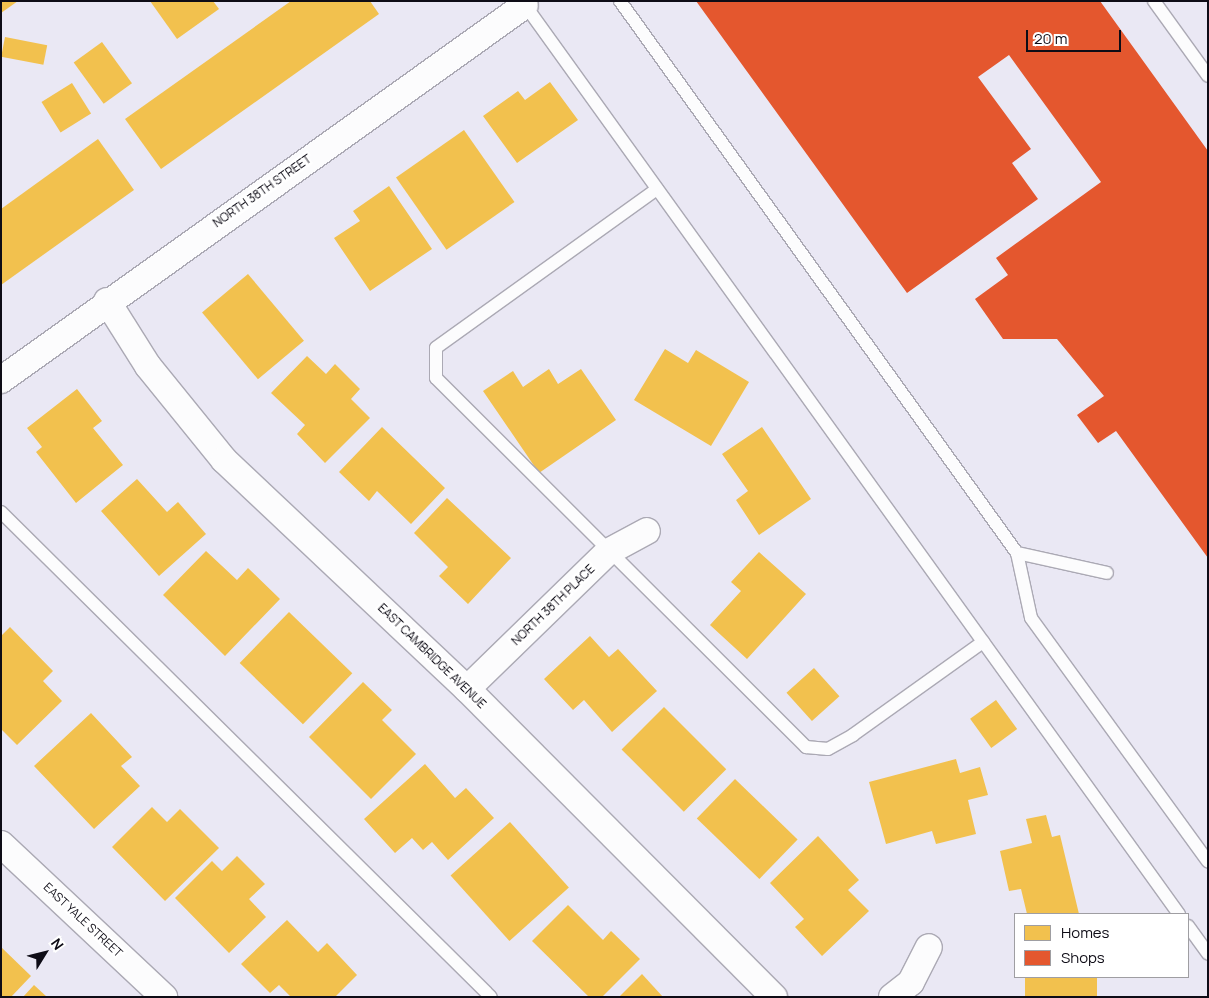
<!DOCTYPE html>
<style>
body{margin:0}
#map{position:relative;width:1209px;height:998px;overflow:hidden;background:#eae8f4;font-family:Manrope,sans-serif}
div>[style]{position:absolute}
.homes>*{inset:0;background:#f2c14e;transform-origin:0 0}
.shops>*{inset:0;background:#e4572e}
.roads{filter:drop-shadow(1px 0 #aba9b4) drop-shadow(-1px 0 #aba9b4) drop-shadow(0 1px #aba9b4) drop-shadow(0 -1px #aba9b4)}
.lane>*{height:12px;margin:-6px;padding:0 6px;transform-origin:6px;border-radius:6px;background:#fcfcfd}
.street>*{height:26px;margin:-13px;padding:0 13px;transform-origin:13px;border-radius:13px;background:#fcfcfd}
span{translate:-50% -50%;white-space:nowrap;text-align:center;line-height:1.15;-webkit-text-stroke:5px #fff;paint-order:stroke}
.street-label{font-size:12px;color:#0e0c16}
.frame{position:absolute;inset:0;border:2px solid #0e0c16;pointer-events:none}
.legend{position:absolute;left:1014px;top:913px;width:175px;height:65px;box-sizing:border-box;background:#fff;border:1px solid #9f9ea2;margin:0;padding:6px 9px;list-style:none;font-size:15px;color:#0e0c16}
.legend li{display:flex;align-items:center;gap:10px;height:25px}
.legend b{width:25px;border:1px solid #9f9ea2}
.north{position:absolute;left:20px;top:928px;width:50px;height:50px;-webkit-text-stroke:4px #fff;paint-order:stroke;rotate:54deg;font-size:14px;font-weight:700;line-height:20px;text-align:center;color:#0e0c16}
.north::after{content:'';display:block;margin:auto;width:18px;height:22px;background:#0e0c16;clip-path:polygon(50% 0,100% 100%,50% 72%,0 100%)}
.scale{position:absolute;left:1026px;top:30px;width:95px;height:22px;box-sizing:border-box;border:2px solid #0e0c16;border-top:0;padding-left:6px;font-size:15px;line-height:18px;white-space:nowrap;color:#0e0c16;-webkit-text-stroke:4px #fff;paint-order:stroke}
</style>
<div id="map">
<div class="homes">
<i style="clip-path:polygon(1px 1px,18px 1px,1px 13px)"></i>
<i style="clip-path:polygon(150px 1px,213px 1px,219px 9px,177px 39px)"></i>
<i style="clip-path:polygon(291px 1px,370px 1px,379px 14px,161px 169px,125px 119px)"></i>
<i style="left:5px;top:37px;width:43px;height:20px;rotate:11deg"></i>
<i style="left:102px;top:42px;width:51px;height:35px;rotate:54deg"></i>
<i style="clip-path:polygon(550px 82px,578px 120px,517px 163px,483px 116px,518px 91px,525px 100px)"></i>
<i style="left:72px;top:83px;width:36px;height:36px;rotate:58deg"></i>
<i style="left:464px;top:130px;width:88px;height:83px;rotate:55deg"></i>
<i style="clip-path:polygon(98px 139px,134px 190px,1px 285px,1px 209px)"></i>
<i style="clip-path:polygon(389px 186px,432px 249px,370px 291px,334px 238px,360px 221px,353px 211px)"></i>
<i style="left:248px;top:274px;width:87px;height:60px;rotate:50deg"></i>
<i style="clip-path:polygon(665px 349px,688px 363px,696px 350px,749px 382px,711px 446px,634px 400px)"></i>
<i style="clip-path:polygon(307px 356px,326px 374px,335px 364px,360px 389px,351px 399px,370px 418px,325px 463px,297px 434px,305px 425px,271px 393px)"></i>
<i style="clip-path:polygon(549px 369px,558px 384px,581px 369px,616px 420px,539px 473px,483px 391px,513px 371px,523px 387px)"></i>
<i style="clip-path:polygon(77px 389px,102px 421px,93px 428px,123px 465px,76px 503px,36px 452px,42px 447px,27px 428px)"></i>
<i style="clip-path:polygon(382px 427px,445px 488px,411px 524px,377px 491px,369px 501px,339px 472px)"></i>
<i style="clip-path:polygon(762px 427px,811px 499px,759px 535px,736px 500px,748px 491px,722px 454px)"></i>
<i style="clip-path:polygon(137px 479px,167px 512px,178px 502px,206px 534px,159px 576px,101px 511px)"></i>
<i style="clip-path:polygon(447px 498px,511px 558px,468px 604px,439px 576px,448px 567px,414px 533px)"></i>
<i style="clip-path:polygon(206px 551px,237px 580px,248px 568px,280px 599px,225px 656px,163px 595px)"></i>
<i style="clip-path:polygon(759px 552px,806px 594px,747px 659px,710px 625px,741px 591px,731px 582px)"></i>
<i style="left:289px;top:612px;width:88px;height:71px;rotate:44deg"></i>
<i style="clip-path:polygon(10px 627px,53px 671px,43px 681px,62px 701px,17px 745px,1px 729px,1px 636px)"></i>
<i style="clip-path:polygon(590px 636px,609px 657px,618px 649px,657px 691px,612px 732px,584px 700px,573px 710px,544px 679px)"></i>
<i style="left:814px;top:668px;width:38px;height:37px;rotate:48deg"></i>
<i style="clip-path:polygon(363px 682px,392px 710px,382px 720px,416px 754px,371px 799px,309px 737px)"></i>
<i style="left:996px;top:700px;width:36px;height:32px;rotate:54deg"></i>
<i style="left:664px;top:707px;width:88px;height:60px;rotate:45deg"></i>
<i style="clip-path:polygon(91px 713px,132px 757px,121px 766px,140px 786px,94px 829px,34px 766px)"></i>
<i style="clip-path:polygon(956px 759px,960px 773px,980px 767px,988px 795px,968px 800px,976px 834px,936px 844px,932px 831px,886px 844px,869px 782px)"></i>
<i style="clip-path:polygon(425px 764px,455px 798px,466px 788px,494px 818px,448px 860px,432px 842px,423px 850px,412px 838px,395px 853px,364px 819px)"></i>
<i style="left:735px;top:779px;width:87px;height:55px;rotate:44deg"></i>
<i style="clip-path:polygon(152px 807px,167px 822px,180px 809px,219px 848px,165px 901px,112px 847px)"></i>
<i style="clip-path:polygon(1046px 815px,1052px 837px,1060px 835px,1079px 914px,1027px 914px,1021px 889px,1009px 891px,1000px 851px,1032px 843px,1026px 819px)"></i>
<i style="left:510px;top:822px;width:88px;height:80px;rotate:48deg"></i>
<i style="clip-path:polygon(818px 836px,859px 880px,848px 890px,869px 911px,822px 956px,795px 927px,804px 919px,770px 883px)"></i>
<i style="clip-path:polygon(237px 856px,265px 884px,249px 899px,266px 917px,229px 953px,175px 898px,212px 861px,222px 871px)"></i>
<i style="clip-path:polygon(568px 905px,603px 940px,611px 931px,640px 959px,602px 997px,589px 997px,532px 941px)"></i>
<i style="clip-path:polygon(287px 920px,318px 952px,327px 943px,357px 975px,335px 997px,291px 997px,279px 985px,270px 993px,241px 964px)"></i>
<i style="clip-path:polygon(1px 947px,31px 976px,11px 997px,1px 997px)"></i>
<i style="clip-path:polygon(642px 974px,663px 997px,619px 997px)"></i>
<i style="left:1025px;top:977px;width:72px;height:20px"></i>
<i style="clip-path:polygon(34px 985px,47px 997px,23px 997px)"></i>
</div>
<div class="shops">
<i style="clip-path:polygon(696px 1px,1100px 1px,1208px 151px,1208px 558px,1116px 431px,1098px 443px,1077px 415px,1104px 396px,1057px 339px,1003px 339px,975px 299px,1008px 275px,996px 258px,1101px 182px,1009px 55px,978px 77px,1031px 149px,1012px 163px,1038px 199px,907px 293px)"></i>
</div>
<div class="roads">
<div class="lane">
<i style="left:620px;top:1px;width:680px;rotate:54.28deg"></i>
<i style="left:1017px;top:553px;width:92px;rotate:12.5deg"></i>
<i style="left:1154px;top:1px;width:92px;rotate:54.2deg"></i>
<i style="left:525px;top:5px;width:1120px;rotate:54.27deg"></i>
<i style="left:657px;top:189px;width:272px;rotate:144.3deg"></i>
<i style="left:436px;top:348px;width:30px;rotate:90deg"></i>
<i style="left:436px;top:378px;width:523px;rotate:44.92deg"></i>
<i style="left:806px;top:747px;width:22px;rotate:5deg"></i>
<i style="left:828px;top:749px;width:29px;rotate:-29deg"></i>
<i style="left:853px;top:735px;width:160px;rotate:-35.6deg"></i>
<i style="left:1px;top:512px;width:689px;rotate:44.71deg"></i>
<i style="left:1017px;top:553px;width:66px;rotate:77.8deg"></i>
<i style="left:1031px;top:618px;width:301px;rotate:54deg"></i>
<i style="left:1188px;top:926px;width:34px;rotate:54deg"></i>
</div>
<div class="street">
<i style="left:107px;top:301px;width:77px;rotate:57.8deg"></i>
<i style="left:148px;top:366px;width:121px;rotate:51deg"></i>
<i style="left:224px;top:460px;width:334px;rotate:43.3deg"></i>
<i style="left:467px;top:689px;width:435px;rotate:45.1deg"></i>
<i style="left:1px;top:380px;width:644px;rotate:-35.59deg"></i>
<i style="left:467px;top:689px;width:197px;rotate:-44.2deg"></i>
<i style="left:608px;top:552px;width:44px;rotate:-28.3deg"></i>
<i style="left:1px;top:844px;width:224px;rotate:43.2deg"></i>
<i style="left:892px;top:997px;width:24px;rotate:-38deg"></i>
<i style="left:911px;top:982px;width:39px;rotate:-63deg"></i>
</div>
</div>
<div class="street-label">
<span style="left:262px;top:191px;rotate:-35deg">NORTH 38TH STREET</span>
<span style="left:553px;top:605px;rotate:-44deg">NORTH 38TH PLACE</span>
<span style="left:432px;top:656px;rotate:44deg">EAST CAMBRIDGE AVENUE</span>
<span style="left:83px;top:920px;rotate:43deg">EAST YALE STREET</span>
</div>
<div class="frame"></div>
<ul class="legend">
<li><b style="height:14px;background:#f2c14e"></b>Homes</li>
<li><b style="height:14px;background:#e4572e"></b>Shops</li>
</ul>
<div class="north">N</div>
<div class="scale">20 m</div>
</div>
